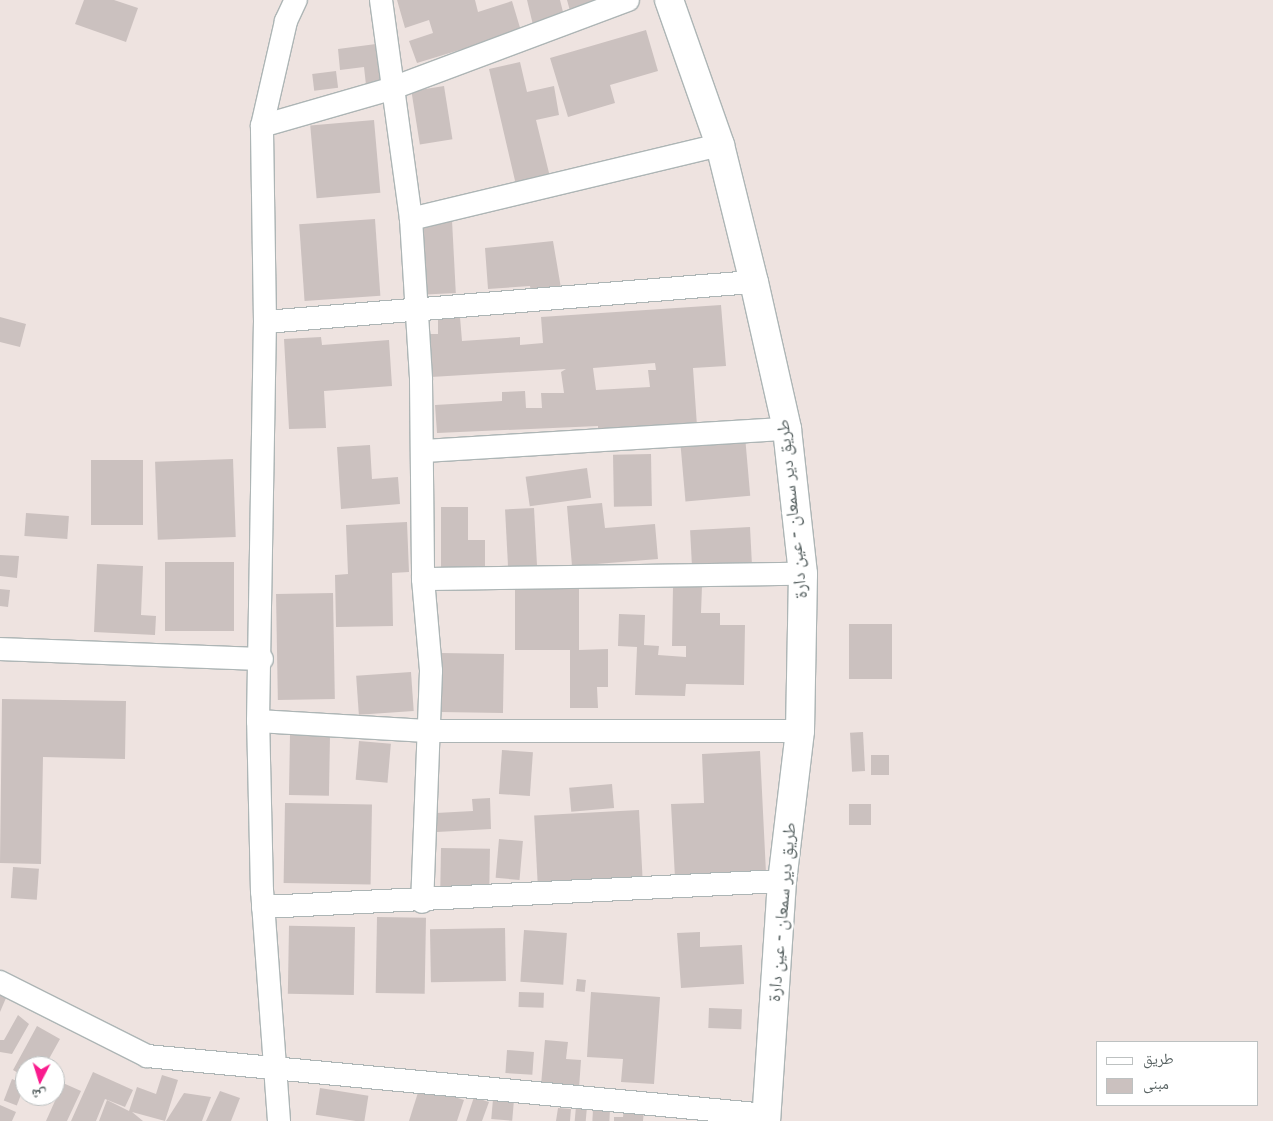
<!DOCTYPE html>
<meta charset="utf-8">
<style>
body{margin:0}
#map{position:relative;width:1273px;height:1121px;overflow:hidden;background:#eee3e0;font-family:"IBM Plex Sans","Noto Naskh Arabic",sans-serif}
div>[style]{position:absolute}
.building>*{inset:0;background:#cbc1bf;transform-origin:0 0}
.roads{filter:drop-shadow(1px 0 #adb5b5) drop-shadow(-1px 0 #adb5b5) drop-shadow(0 1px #adb5b5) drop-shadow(0 -1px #adb5b5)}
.minor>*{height:22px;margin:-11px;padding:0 11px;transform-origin:11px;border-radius:11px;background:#fff}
.secondary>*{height:28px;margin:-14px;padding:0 14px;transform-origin:14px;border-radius:14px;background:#fff}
span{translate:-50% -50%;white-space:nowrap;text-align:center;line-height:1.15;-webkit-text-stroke:5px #fff;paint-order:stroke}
.street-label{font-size:18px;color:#596363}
.legend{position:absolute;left:1096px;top:1041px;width:162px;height:65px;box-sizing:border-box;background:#fff;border:1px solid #bdc1c1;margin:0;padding:6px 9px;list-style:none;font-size:15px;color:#596363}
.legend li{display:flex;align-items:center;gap:10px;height:25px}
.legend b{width:25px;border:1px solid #bdc1c1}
.north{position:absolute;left:15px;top:1056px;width:50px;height:50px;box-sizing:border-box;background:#fff;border:1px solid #bdc1c1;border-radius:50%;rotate:185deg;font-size:14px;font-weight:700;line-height:20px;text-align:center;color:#596363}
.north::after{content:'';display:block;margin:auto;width:18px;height:22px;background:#f91b8d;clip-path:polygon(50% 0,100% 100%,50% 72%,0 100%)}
</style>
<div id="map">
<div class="building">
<i style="clip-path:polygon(84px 0,114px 0,138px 8px,126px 42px,75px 24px)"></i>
<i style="clip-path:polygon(397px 0,475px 0,478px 12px,512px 1px,521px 31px,417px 63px,409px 41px,433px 33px,429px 20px,405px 28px)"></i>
<i style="clip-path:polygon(527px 0,560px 0,564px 16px,533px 25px)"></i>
<i style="clip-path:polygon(567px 0,606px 0,570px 11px)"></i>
<i style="clip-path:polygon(646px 30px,658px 71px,610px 85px,615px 103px,568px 117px,550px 58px)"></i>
<i style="clip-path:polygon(376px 44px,381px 83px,366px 85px,364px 67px,340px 70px,338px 49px)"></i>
<i style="clip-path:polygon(520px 62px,527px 92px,554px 86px,559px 115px,536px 120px,550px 177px,516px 185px,489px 69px)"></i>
<i style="left:336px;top:71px;width:17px;height:24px;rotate:83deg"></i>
<i style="left:444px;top:86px;width:54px;height:33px;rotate:81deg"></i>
<i style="left:374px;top:120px;width:73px;height:64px;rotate:85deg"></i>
<i style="left:375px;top:219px;width:77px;height:76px;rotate:86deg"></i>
<i style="left:452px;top:220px;width:73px;height:30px;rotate:87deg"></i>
<i style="clip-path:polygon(553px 241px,561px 288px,531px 293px,530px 286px,488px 289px,485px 248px)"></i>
<i style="clip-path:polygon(evenodd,721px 305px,726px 366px,693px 368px,697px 426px,598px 432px,598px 426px,437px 433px,435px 405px,502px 401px,502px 392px,525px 391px,526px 408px,542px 408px,541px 393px,564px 393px,561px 372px,566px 369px,431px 377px,428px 334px,438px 334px,438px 318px,460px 317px,462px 341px,520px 337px,520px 345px,543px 343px,541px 317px,721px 305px,655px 363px,656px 370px,648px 370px,650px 387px,596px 390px,593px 368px,655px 363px)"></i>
<i style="clip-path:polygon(0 317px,26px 324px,20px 347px,0 342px)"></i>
<i style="clip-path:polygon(321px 337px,322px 345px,389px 340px,392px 386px,324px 391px,326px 428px,289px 429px,284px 339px)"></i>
<i style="left:745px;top:436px;width:60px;height:65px;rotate:85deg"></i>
<i style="clip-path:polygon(370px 445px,372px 479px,398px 477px,400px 504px,341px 509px,337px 447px)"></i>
<i style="left:651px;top:454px;width:52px;height:38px;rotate:89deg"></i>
<i style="left:233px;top:459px;width:78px;height:78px;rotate:88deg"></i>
<i style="left:91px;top:460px;width:52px;height:65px"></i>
<i style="left:587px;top:468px;width:30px;height:62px;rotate:82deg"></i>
<i style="clip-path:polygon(602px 503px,605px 528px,655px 524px,658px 559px,572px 566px,567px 506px)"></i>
<i style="clip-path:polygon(441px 507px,468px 507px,468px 540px,485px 540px,485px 569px,441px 569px)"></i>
<i style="left:534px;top:508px;width:58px;height:29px;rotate:87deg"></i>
<i style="left:26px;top:513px;width:43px;height:23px;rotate:4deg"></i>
<i style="clip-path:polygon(407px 522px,409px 572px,392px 573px,393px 626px,336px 627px,335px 575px,348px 574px,346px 525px)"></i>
<i style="left:750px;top:527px;width:39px;height:60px;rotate:87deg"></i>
<i style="clip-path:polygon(0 555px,19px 556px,17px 578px,0 576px)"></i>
<i style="left:165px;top:562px;width:69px;height:69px"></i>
<i style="clip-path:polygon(97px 564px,143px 566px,141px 615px,156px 616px,155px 635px,94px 632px)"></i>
<i style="clip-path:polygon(673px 586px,702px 586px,701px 613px,720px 613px,720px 625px,745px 625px,744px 685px,686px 684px,685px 696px,635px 695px,637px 647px,618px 646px,619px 614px,645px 615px,644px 645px,659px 646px,658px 655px,686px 657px,686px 646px,672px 646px)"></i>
<i style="clip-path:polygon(515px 588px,579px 588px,579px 650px,608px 649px,608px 687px,597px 687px,598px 708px,570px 708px,570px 650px,515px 650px)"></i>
<i style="clip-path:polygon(0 589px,10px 590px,8px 607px,0 606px)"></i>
<i style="left:333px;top:593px;width:106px;height:57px;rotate:89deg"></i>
<i style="left:892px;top:624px;width:55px;height:43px;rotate:90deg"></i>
<i style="left:441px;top:653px;width:63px;height:59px;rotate:1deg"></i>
<i style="left:411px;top:672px;width:39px;height:55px;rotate:86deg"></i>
<i style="clip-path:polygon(2px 699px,126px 701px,125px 759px,43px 757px,41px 864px,0 863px)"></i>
<i style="left:863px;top:732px;width:39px;height:13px;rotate:87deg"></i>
<i style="left:290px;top:735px;width:40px;height:60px;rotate:1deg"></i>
<i style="left:359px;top:741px;width:32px;height:39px;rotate:5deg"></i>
<i style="left:502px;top:750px;width:31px;height:44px;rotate:4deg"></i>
<i style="clip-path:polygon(760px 751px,766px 873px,675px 878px,671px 804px,704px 803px,702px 754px)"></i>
<i style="left:871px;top:755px;width:18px;height:20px"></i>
<i style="left:612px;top:784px;width:24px;height:43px;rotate:85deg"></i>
<i style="clip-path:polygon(490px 798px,491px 829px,437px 832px,436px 813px,473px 811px,472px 799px)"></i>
<i style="left:285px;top:803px;width:87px;height:80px;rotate:1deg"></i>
<i style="left:849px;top:804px;width:22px;height:21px"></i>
<i style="left:639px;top:810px;width:67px;height:105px;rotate:87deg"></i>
<i style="left:499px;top:839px;width:24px;height:39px;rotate:5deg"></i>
<i style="left:441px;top:848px;width:49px;height:44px;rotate:1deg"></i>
<i style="left:13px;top:867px;width:26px;height:31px;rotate:4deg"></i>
<i style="left:377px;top:917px;width:49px;height:76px;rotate:1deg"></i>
<i style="left:355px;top:927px;width:68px;height:66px;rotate:91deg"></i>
<i style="left:505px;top:928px;width:53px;height:75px;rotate:89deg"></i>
<i style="left:524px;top:930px;width:43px;height:52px;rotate:4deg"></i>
<i style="clip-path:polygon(700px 932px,700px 947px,742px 945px,744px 984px,681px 988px,677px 933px)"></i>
<i style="left:577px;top:979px;width:9px;height:12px;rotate:6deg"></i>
<i style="left:519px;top:992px;width:25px;height:15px;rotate:2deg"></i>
<i style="clip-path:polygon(591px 992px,660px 997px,654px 1084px,621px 1082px,623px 1059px,587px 1057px)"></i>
<i style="clip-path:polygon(0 995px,6px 998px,0 1012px)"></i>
<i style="left:709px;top:1008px;width:33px;height:20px;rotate:2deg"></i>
<i style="clip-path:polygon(18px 1015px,29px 1024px,12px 1054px,0 1052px,0 1040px,4px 1040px)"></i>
<i style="clip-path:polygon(37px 1026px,60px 1039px,45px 1066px,25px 1066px,25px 1077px,13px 1070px)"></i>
<i style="clip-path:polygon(545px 1040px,568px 1042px,566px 1059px,581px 1060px,579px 1088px,541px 1085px)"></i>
<i style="left:507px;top:1050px;width:27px;height:23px;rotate:4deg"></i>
<i style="clip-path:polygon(93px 1072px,133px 1090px,125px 1107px,105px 1099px,96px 1121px,71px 1121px)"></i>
<i style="clip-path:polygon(162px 1075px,178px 1080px,165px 1121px,132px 1112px,143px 1121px,99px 1121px,107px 1100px,129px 1111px,137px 1087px,156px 1094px)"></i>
<i style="left:12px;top:1079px;width:14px;height:23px;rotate:21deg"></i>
<i style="clip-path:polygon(63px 1083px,81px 1091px,67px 1121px,46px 1121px)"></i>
<i style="clip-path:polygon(420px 1086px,464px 1100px,457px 1121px,409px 1121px)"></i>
<i style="left:320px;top:1088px;width:49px;height:27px;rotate:9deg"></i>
<i style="clip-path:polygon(220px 1091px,240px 1098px,231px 1121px,206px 1121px)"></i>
<i style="clip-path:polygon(184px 1093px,211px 1097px,202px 1121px,166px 1121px)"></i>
<i style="clip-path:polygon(474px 1097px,489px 1102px,482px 1121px,466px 1121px)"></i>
<i style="left:493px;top:1099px;width:21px;height:20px;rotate:5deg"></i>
<i style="clip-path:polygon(0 1105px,16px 1112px,12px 1121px,0 1121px)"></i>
<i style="left:576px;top:1106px;width:11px;height:15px;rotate:5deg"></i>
<i style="clip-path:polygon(558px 1108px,571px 1109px,570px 1121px,556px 1121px)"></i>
<i style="left:593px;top:1109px;width:17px;height:12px;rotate:3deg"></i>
<i style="clip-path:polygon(624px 1109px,644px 1111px,643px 1121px,614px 1121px,614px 1117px,623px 1117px)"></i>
</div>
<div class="roads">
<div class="minor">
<i style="left:381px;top:0;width:221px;rotate:82.2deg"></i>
<i style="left:411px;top:219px;width:161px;rotate:86.4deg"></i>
<i style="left:421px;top:380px;width:199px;rotate:89.4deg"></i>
<i style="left:423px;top:579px;width:92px;rotate:85deg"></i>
<i style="left:431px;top:671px;width:231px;rotate:92.2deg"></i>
<i style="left:262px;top:126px;width:133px;rotate:-16.1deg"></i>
<i style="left:390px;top:89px;width:254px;rotate:-20.5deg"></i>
<i style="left:411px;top:219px;width:318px;rotate:-13.5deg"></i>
<i style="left:265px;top:322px;width:491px;rotate:-4.7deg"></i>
<i style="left:423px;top:451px;width:365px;rotate:-3.5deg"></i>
<i style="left:423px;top:579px;width:380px;rotate:-0.8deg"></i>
<i style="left:0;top:649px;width:262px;rotate:2.2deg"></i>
<i style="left:258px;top:721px;width:169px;rotate:3.4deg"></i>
<i style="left:427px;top:731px;width:373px"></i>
<i style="left:263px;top:907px;width:520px;rotate:-2.87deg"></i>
<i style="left:0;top:982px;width:165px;rotate:26.7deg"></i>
<i style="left:147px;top:1056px;width:623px;rotate:5.44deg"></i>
<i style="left:279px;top:1121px;width:230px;rotate:-94.2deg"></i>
<i style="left:262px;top:892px;width:171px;rotate:-91.3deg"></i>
<i style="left:258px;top:721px;width:399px;rotate:-89deg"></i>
<i style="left:265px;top:322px;width:196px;rotate:-90.9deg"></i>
<i style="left:262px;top:126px;width:108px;rotate:-77.1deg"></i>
<i style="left:286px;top:21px;width:23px;rotate:-65deg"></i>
</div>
<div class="secondary">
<i style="left:669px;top:0;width:154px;rotate:70.6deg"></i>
<i style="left:720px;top:145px;width:141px;rotate:76.1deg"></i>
<i style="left:754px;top:282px;width:151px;rotate:77.3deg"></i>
<i style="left:787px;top:429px;width:146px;rotate:83.7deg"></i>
<i style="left:803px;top:574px;width:157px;rotate:91.1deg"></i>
<i style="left:800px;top:731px;width:151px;rotate:96.8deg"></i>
<i style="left:782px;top:881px;width:241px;rotate:93.8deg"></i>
</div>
</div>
<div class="street-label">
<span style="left:792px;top:509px;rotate:-96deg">طريق دير سمعان - عين دارة</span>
<span style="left:782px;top:912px;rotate:-85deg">طريق دير سمعان - عين دارة</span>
</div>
<ul class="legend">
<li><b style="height:6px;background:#fff"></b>طريق</li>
<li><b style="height:14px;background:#cbc1bf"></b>مبنى</li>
</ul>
<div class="north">ش</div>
</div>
